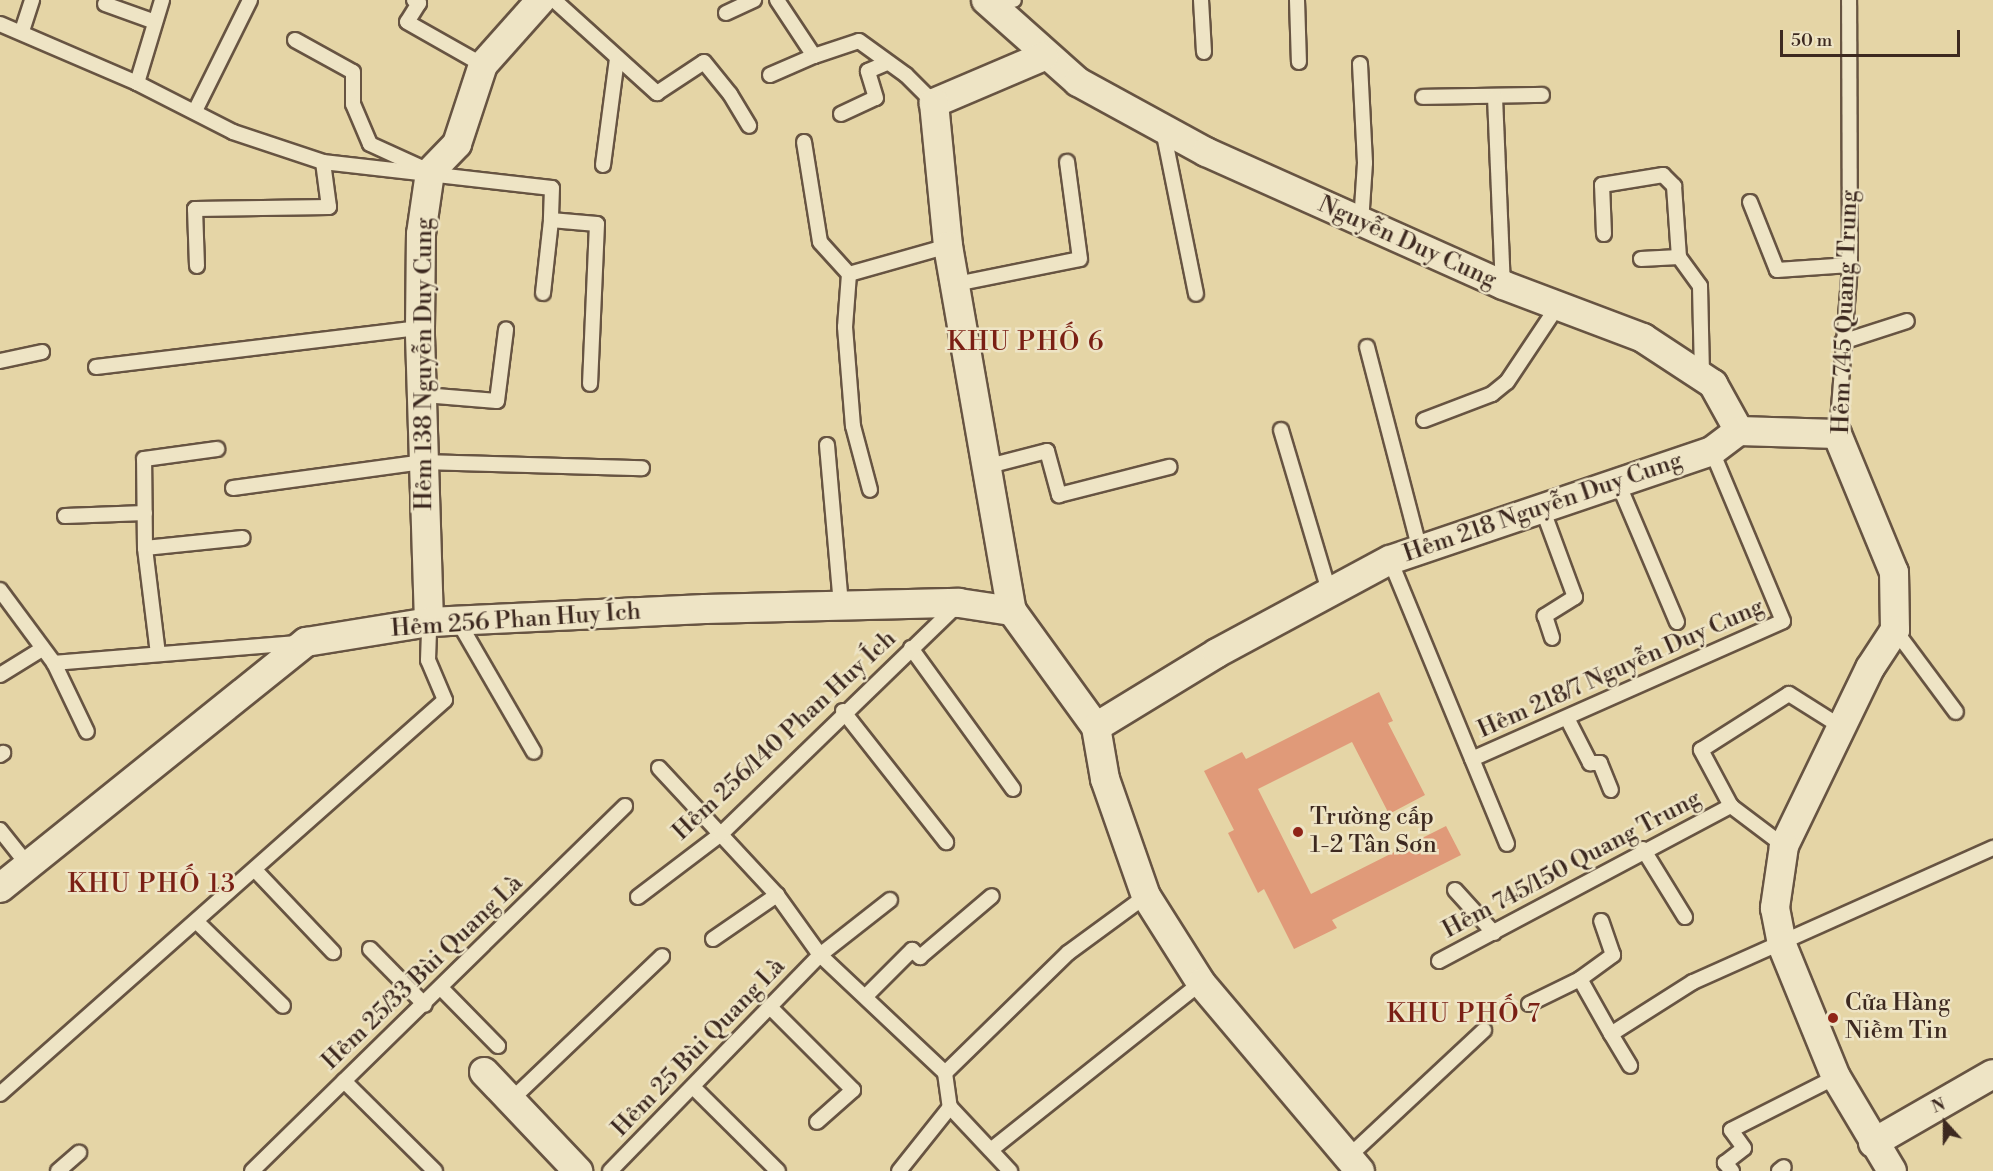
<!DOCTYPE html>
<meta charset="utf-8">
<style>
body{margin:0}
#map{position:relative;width:1993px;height:1171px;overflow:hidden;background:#e5d5a6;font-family:"Libre Bodoni",serif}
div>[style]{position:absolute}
.building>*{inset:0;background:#e09a79}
.roads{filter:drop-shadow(2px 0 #675442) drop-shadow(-2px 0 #675442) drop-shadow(0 2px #675442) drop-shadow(0 -2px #675442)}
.service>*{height:14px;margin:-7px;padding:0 7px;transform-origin:7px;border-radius:7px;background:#eee4c5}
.minor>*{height:28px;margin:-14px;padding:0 14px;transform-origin:14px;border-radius:14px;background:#eee4c5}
.dots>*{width:16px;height:16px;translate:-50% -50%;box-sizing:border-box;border:3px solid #eee4c5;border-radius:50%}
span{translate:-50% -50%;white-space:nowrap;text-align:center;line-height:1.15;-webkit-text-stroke:5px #eee4c5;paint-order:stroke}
.street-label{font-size:24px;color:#3d2920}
.poi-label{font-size:24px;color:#3d2920}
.left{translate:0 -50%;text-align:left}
.neighbourhood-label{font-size:26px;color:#7a1f14;letter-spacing:1.5px}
.north{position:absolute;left:1915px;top:1093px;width:60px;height:60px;-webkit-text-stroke:4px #eee4c5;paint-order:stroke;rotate:339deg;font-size:16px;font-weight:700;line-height:24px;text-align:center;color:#3d2920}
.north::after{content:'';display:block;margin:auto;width:21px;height:27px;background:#3d2920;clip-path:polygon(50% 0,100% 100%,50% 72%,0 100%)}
.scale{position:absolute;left:1780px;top:30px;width:180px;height:27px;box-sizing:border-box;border:3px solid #3d2920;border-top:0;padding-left:8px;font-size:18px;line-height:21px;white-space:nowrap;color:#3d2920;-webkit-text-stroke:4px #eee4c5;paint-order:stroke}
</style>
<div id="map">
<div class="building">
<i style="clip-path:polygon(1379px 692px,1393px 721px,1388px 723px,1425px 795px,1389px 814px,1352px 742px,1258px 789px,1311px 894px,1446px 826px,1461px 855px,1332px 920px,1337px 928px,1294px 949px,1264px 889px,1258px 893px,1228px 833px,1234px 830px,1204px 771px,1242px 752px,1246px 759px)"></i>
</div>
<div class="roads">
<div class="service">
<i style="left:414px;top:0;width:6px;rotate:31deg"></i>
<i style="left:419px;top:3px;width:22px;rotate:122deg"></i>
<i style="left:407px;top:22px;width:87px;rotate:29.5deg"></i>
<i style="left:554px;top:0;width:139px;rotate:42.1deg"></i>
<i style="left:657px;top:93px;width:56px;rotate:-33.4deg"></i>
<i style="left:704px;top:62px;width:41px;rotate:50.9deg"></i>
<i style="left:730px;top:94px;width:37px;rotate:59deg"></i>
<i style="left:777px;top:0;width:67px;rotate:56.5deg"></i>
<i style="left:814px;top:56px;width:47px;rotate:-18.4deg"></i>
<i style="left:859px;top:41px;width:58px;rotate:35.9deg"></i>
<i style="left:906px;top:75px;width:40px;rotate:45deg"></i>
<i style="left:1201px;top:0;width:52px;rotate:86.7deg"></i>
<i style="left:1297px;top:0;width:62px;rotate:88.2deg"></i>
<i style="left:992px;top:3px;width:22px;rotate:-8deg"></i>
<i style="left:105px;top:4px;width:53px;rotate:19.8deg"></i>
<i style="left:726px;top:13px;width:31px;rotate:-25deg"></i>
<i style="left:0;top:24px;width:149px;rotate:23.3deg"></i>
<i style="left:137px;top:83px;width:108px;rotate:27deg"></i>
<i style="left:233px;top:132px;width:95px;rotate:18.4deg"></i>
<i style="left:323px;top:162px;width:230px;rotate:6.5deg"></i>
<i style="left:552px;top:188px;width:32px;rotate:92deg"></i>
<i style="left:551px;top:220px;width:46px;rotate:5deg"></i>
<i style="left:597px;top:224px;width:160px;rotate:92.5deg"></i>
<i style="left:22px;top:31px;width:33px;rotate:-72deg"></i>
<i style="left:295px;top:40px;width:66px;rotate:28.9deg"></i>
<i style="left:353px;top:72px;width:32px;rotate:90deg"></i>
<i style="left:353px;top:104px;width:43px;rotate:67deg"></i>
<i style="left:370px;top:144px;width:55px;rotate:24.7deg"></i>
<i style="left:1360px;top:64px;width:99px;rotate:87.1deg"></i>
<i style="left:1365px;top:163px;width:60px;rotate:93.8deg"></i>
<i style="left:770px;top:75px;width:48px;rotate:-23.4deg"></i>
<i style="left:137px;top:83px;width:87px;rotate:-73.2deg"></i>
<i style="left:1423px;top:97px;width:119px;rotate:-1deg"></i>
<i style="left:1495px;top:97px;width:188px;rotate:87.6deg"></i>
<i style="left:195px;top:111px;width:124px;rotate:-63.6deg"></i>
<i style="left:841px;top:114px;width:38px;rotate:-25deg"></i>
<i style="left:876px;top:98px;width:28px;rotate:-107deg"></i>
<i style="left:868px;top:71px;width:21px;rotate:-23deg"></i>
<i style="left:1163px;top:130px;width:167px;rotate:78.6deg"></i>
<i style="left:804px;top:142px;width:101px;rotate:80.9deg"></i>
<i style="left:820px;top:242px;width:43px;rotate:47.8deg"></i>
<i style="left:849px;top:274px;width:53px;rotate:94.3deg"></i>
<i style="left:845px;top:327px;width:99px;rotate:85.4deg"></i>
<i style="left:853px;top:426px;width:66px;rotate:75.1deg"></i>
<i style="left:603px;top:165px;width:108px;rotate:-82.5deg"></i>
<i style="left:1750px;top:202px;width:73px;rotate:68.3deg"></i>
<i style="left:1777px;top:270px;width:73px;rotate:-3.9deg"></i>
<i style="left:1604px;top:234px;width:49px;rotate:-92.3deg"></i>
<i style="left:1602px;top:185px;width:62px;rotate:-9.3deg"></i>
<i style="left:1663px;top:175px;width:16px;rotate:45deg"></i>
<i style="left:1674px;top:186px;width:71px;rotate:86deg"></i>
<i style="left:1679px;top:257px;width:36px;rotate:54deg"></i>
<i style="left:1700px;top:286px;width:91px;rotate:88.7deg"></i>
<i style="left:1641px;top:259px;width:38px;rotate:-3deg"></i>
<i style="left:197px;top:266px;width:57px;rotate:-92deg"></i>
<i style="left:195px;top:209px;width:134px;rotate:-0.9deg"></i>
<i style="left:329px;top:207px;width:45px;rotate:-97.6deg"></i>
<i style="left:849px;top:274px;width:103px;rotate:-15.8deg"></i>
<i style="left:956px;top:284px;width:126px;rotate:-11.4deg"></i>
<i style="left:1080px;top:259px;width:98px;rotate:-97.6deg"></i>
<i style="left:543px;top:293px;width:73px;rotate:-83.7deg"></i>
<i style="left:1842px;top:342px;width:68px;rotate:-17.9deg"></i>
<i style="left:1367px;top:347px;width:207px;rotate:75.4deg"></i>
<i style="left:0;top:361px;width:43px;rotate:-12.1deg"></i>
<i style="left:96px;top:367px;width:326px;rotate:-6.9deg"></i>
<i style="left:424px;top:395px;width:73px;rotate:4.7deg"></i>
<i style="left:497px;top:401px;width:72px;rotate:-82.8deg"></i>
<i style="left:1424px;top:420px;width:73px;rotate:-20.9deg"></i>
<i style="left:1492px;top:394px;width:19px;rotate:-39deg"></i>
<i style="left:1507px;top:382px;width:90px;rotate:-56.3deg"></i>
<i style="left:1281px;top:430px;width:171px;rotate:73.4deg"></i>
<i style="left:1837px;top:434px;width:169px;rotate:-85.6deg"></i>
<i style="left:1850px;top:265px;width:265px;rotate:-90.2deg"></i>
<i style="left:827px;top:445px;width:161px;rotate:85deg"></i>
<i style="left:985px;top:467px;width:64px;rotate:-14.5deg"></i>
<i style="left:1047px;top:451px;width:46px;rotate:74.7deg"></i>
<i style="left:1059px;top:495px;width:114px;rotate:-14.3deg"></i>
<i style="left:1618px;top:483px;width:151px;rotate:67deg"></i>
<i style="left:233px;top:488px;width:191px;rotate:-7.8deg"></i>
<i style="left:422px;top:462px;width:220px;rotate:1.6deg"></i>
<i style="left:1542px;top:508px;width:95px;rotate:69.7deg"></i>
<i style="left:1575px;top:597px;width:36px;rotate:148deg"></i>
<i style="left:1545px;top:616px;width:23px;rotate:72deg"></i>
<i style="left:65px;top:516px;width:80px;rotate:-2.1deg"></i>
<i style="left:145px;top:548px;width:98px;rotate:-5.9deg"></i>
<i style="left:1390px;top:560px;width:307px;rotate:67.6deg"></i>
<i style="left:0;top:590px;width:91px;rotate:53.5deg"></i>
<i style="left:54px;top:663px;width:246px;rotate:-4.7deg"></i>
<i style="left:458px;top:621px;width:151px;rotate:59.9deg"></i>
<i style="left:1895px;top:630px;width:102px;rotate:53.4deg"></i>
<i style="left:911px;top:648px;width:174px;rotate:54.1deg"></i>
<i style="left:158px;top:654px;width:107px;rotate:-97deg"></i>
<i style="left:145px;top:548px;width:89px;rotate:-90.6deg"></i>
<i style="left:144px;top:459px;width:74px;rotate:-7.8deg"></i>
<i style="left:54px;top:663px;width:76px;rotate:64.4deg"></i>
<i style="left:0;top:675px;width:49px;rotate:-31.8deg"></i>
<i style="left:843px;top:711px;width:167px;rotate:51.8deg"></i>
<i style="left:1567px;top:718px;width:51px;rotate:62.9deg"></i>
<i style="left:1590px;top:763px;width:10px"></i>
<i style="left:1600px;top:763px;width:29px;rotate:68deg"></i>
<i style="left:0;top:755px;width:4px;rotate:-34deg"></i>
<i style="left:1472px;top:759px;width:340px;rotate:-23.9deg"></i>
<i style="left:1783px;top:621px;width:184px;rotate:-112.7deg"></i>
<i style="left:659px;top:768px;width:173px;rotate:47.1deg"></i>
<i style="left:777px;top:895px;width:74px;rotate:54.4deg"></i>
<i style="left:820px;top:955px;width:172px;rotate:43.3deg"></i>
<i style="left:945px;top:1073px;width:34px;rotate:82deg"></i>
<i style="left:950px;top:1107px;width:88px;rotate:46.8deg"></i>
<i style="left:1731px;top:806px;width:64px;rotate:-118.2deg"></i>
<i style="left:1701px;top:750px;width:104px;rotate:-32.5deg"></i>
<i style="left:1789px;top:694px;width:64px;rotate:32.2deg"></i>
<i style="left:0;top:830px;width:43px;rotate:51.5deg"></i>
<i style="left:1643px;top:849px;width:80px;rotate:58.3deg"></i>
<i style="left:256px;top:871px;width:112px;rotate:46.5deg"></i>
<i style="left:1455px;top:890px;width:58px;rotate:47.8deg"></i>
<i style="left:638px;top:897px;width:104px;rotate:-37.2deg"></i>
<i style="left:721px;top:834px;width:329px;rotate:-44.1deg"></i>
<i style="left:197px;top:922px;width:120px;rotate:44.3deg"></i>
<i style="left:713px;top:939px;width:78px;rotate:-34.5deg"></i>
<i style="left:370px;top:949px;width:78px;rotate:45.5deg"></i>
<i style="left:1439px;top:961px;width:331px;rotate:-28deg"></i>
<i style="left:1731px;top:806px;width:66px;rotate:37deg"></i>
<i style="left:1580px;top:979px;width:63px;rotate:60.6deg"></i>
<i style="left:1611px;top:1034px;width:97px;rotate:-32.4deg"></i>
<i style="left:1693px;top:982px;width:329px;rotate:-24.1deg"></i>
<i style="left:442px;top:989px;width:80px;rotate:45.5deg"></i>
<i style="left:867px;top:995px;width:64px;rotate:-45deg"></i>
<i style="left:912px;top:950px;width:11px;rotate:41deg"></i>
<i style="left:920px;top:957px;width:94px;rotate:-40.3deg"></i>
<i style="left:1529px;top:1004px;width:57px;rotate:-26.1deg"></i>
<i style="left:1580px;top:979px;width:41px;rotate:-36deg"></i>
<i style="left:1613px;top:955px;width:36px;rotate:-109deg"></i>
<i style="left:771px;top:1008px;width:116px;rotate:45deg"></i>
<i style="left:853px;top:1090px;width:48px;rotate:138.4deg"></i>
<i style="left:1611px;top:1034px;width:37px;rotate:59deg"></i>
<i style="left:945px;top:1073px;width:172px;rotate:-44.3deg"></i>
<i style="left:1068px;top:953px;width:97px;rotate:-36.2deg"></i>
<i style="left:344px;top:1081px;width:128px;rotate:44.7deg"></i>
<i style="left:694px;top:1088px;width:118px;rotate:44.7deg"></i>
<i style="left:0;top:1094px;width:594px;rotate:-41.52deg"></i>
<i style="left:445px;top:700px;width:43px;rotate:-113deg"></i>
<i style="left:428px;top:660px;width:38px;rotate:-88deg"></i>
<i style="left:510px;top:1101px;width:210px;rotate:-43.6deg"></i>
<i style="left:992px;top:1149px;width:267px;rotate:-38.5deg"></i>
<i style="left:1348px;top:1157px;width:186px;rotate:-43deg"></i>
<i style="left:58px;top:1171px;width:28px;rotate:-41deg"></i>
<i style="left:252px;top:1171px;width:522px;rotate:-44.38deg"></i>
<i style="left:610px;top:1171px;width:301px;rotate:-45.8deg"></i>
<i style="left:820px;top:955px;width:89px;rotate:-38.2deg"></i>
<i style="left:899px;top:1171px;width:82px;rotate:-51.4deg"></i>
<i style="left:1732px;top:1171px;width:11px;rotate:-131deg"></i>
<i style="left:1725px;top:1163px;width:24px;rotate:-38deg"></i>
<i style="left:1744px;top:1148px;width:22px;rotate:-126deg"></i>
<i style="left:1731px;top:1130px;width:118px;rotate:-26.8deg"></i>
<i style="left:1779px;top:1171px;width:6px;rotate:-39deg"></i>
</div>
<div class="minor">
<i style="left:986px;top:0;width:123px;rotate:41.7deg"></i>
<i style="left:1078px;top:82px;width:146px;rotate:28.7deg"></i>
<i style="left:1206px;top:152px;width:325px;rotate:24.1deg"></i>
<i style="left:1503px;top:285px;width:150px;rotate:20.7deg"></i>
<i style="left:1643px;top:338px;width:84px;rotate:33.3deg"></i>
<i style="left:1713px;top:384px;width:54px;rotate:61deg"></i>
<i style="left:1739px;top:431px;width:98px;rotate:1.8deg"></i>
<i style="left:1837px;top:434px;width:149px;rotate:67.6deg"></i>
<i style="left:1894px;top:572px;width:58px;rotate:89deg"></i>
<i style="left:1895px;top:630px;width:45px;rotate:123.3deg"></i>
<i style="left:1870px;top:668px;width:198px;rotate:115.8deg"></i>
<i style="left:1784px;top:846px;width:63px;rotate:98.3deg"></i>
<i style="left:1775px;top:908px;width:38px;rotate:79deg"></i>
<i style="left:1782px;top:945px;width:143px;rotate:67.8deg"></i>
<i style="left:1836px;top:1077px;width:109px;rotate:59.2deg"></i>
<i style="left:1044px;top:56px;width:120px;rotate:156.9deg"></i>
<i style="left:934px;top:103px;width:144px;rotate:84.4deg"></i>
<i style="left:948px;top:246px;width:371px;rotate:80.1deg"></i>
<i style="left:1012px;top:611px;width:143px;rotate:54.1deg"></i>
<i style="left:1096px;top:727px;width:53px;rotate:80.2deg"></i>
<i style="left:1105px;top:779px;width:124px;rotate:70.7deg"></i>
<i style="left:1146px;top:896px;width:103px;rotate:57.7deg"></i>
<i style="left:1201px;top:983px;width:246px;rotate:49.8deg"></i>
<i style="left:429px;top:622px;width:294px;rotate:-91.8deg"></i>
<i style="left:420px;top:328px;width:94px;rotate:-89.4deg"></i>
<i style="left:421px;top:234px;width:63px;rotate:-81.7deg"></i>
<i style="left:430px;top:172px;width:39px;rotate:-46deg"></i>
<i style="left:457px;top:144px;width:83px;rotate:-71.8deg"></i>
<i style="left:483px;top:65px;width:87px;rotate:-48.3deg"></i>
<i style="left:1096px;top:727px;width:142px;rotate:-31.4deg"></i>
<i style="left:1217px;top:653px;width:196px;rotate:-28.3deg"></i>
<i style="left:1390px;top:560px;width:340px;rotate:-18.7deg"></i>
<i style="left:1712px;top:451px;width:34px;rotate:-37deg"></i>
<i style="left:0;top:888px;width:393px;rotate:-38.8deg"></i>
<i style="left:306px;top:642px;width:125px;rotate:-9.2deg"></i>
<i style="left:429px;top:622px;width:276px;rotate:-2.7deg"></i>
<i style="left:705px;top:609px;width:254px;rotate:-1.4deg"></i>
<i style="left:959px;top:603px;width:54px;rotate:8.6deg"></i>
<i style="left:484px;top:1072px;width:137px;rotate:46.5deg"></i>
<i style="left:1873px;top:1143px;width:138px;rotate:-29.9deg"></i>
</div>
</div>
<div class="dots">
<i style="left:1298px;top:832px;background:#8f2418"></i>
<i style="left:1833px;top:1018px;background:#8f2418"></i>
</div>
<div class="street-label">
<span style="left:1407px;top:243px;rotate:24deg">Nguyễn Duy Cung</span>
<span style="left:1846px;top:312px;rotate:-88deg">Hẻm 745 Quang Trung</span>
<span style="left:425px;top:364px;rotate:-90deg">Hẻm 138 Nguyễn Duy Cung</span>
<span style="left:1543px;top:508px;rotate:-19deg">Hẻm 218 Nguyễn Duy Cung</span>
<span style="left:516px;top:621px;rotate:-4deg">Hẻm 256 Phan Huy Ích</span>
<span style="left:1621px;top:669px;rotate:-24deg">Hẻm 218/7 Nguyễn Duy Cung</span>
<span style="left:785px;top:736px;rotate:-43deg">Hẻm 256/140 Phan Huy Ích</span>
<span style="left:1572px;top:865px;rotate:-28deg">Hẻm 745/150 Quang Trung</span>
<span style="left:423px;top:973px;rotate:-44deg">Hẻm 25/33 Bùi Quang Là</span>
<span style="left:699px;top:1048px;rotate:-46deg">Hẻm 25 Bùi Quang Là</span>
</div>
<div class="poi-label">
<span class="left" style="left:1310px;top:832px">Trường cấp<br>1-2 Tân Sơn</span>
<span class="left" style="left:1845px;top:1018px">Cửa Hàng<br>Niềm Tin</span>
</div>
<div class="neighbourhood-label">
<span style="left:1026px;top:343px">KHU PHỐ 6</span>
<span style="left:152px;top:885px">KHU PHỐ 13</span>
<span style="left:1464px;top:1015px">KHU PHỐ 7</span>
</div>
<div class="north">N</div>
<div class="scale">50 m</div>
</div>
